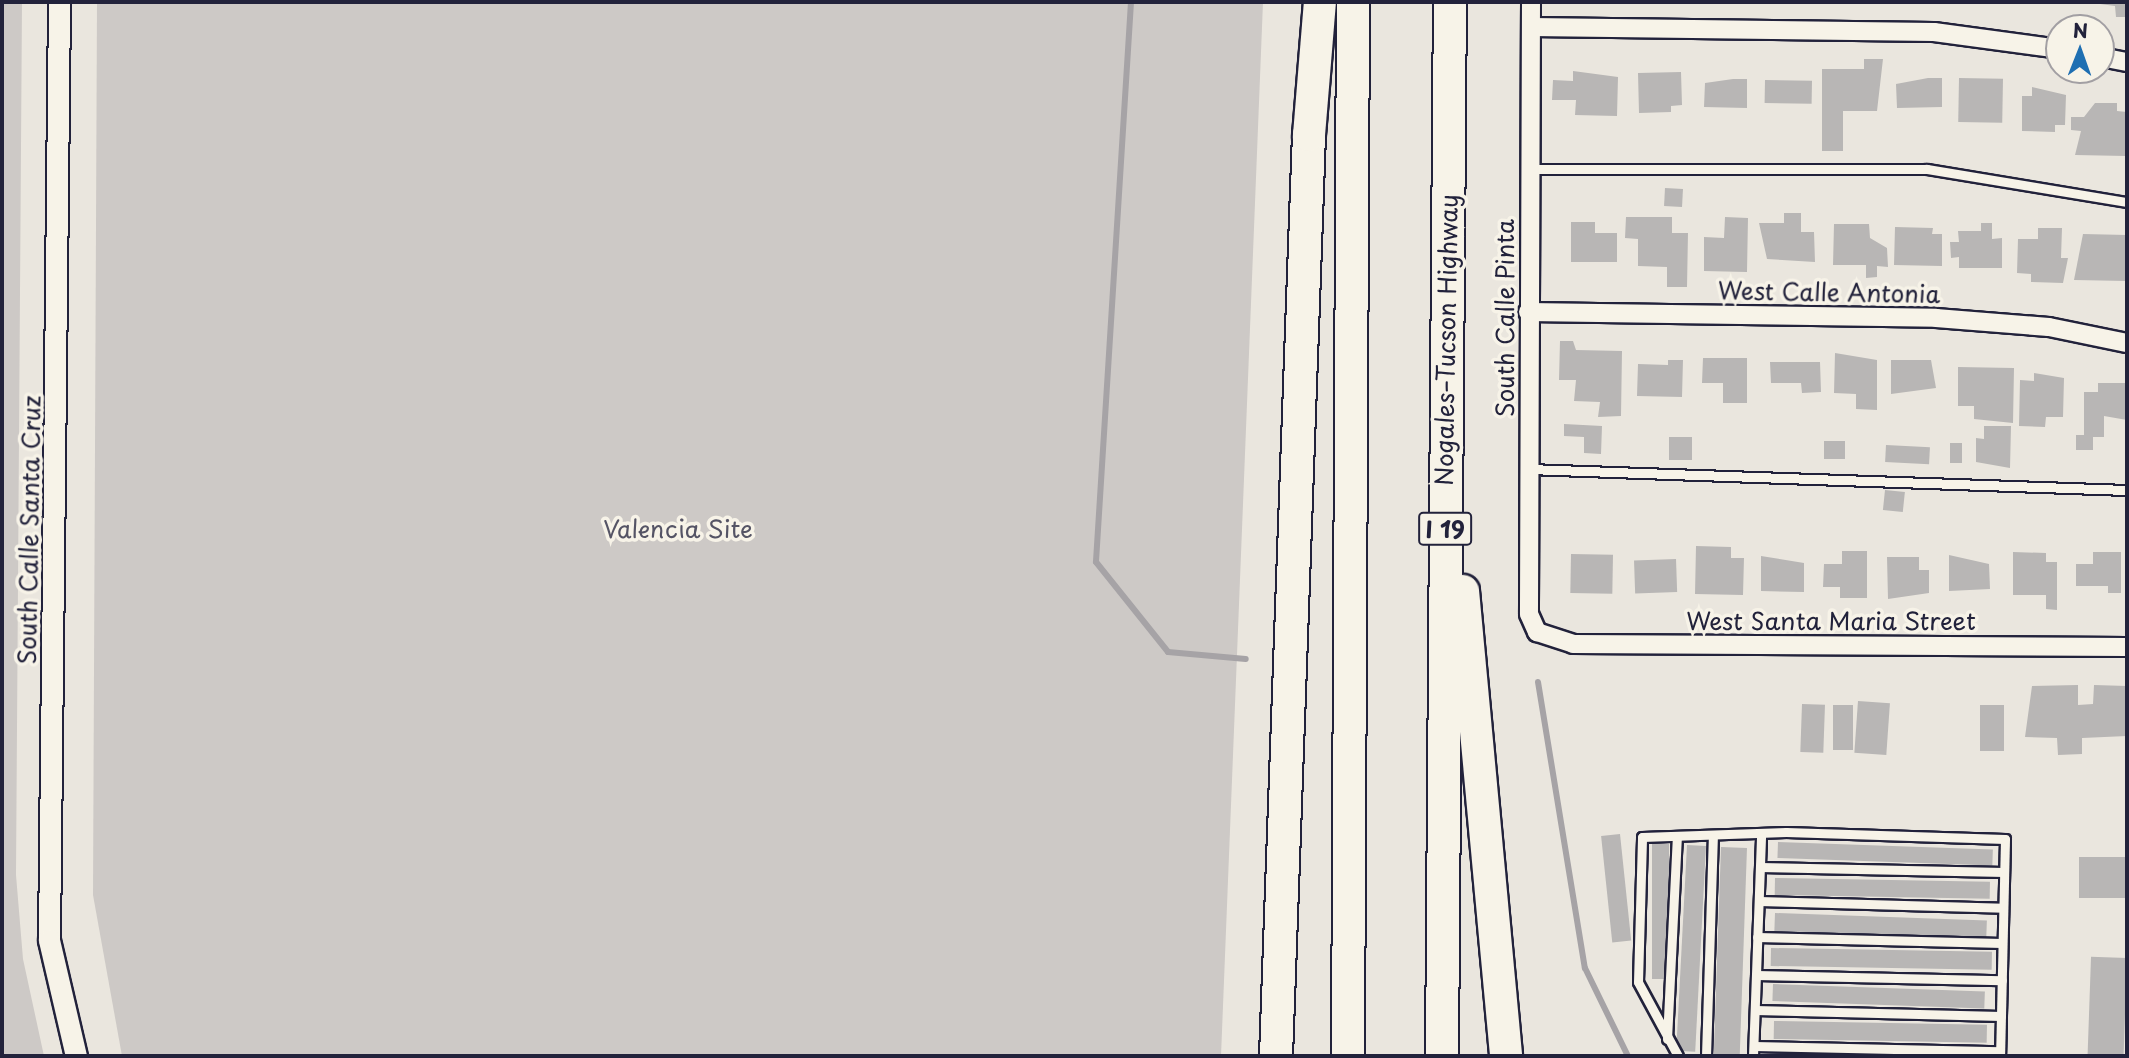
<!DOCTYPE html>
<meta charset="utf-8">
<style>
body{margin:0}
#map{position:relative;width:2129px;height:1058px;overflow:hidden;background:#eae6de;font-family:"Playpen Sans",sans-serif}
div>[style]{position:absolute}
.green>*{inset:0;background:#cdc9c6}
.stream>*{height:6px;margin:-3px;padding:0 3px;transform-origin:3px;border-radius:3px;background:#a6a3a6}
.building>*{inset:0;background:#b8b6b5;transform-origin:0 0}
.roads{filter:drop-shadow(2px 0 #22223b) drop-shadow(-2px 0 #22223b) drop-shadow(0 2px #22223b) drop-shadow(0 -2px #22223b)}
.service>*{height:9px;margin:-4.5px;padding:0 4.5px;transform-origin:4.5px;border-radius:4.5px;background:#f7f3e8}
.minor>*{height:18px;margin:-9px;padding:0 9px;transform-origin:9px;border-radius:9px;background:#f7f3e8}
.tertiary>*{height:21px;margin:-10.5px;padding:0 10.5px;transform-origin:10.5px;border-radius:10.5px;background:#f7f3e8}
.motorway>*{height:32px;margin:-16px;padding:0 16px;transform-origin:16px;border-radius:16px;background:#f7f3e8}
span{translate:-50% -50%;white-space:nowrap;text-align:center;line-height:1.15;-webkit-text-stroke:7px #f7f3e8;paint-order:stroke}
.shield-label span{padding:2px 5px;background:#f7f3e8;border:2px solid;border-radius:5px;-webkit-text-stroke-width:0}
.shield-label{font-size:23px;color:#22223b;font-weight:700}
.street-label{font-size:24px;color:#22223b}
.park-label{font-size:24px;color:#555465}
.frame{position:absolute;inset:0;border:4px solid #22223b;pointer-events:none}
.north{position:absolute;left:2045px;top:14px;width:70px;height:70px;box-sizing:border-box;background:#f7f3e8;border:2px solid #a29fa3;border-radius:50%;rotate:1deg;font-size:19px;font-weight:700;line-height:28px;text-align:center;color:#22223b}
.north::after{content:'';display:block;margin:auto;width:24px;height:32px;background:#1f6fb2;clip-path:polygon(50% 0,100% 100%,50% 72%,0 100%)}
</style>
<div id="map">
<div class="green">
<i style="clip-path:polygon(2px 2px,22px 2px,16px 875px,23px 959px,44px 1056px,2px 1056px)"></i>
<i style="clip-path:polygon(97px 2px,1263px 2px,1221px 1056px,122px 1056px,93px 895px)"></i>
</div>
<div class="stream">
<i style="left:1131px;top:2px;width:561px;rotate:93.58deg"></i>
<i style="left:1096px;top:562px;width:115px;rotate:51.3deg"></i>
<i style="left:1168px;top:652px;width:78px;rotate:5.1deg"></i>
<i style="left:1538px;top:682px;width:290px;rotate:80.7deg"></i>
<i style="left:1585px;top:968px;width:98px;rotate:64deg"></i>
</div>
<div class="building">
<i style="clip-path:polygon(2085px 2px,2127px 2px,2127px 17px,2116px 17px,2115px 6px)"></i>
<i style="clip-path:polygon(1864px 59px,1883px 59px,1877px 111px,1843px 111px,1843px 151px,1822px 151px,1822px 69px,1864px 69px)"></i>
<i style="clip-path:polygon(1573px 71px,1618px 77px,1617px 116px,1575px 115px,1576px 100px,1552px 100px,1553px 80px,1573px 81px)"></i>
<i style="clip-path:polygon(1681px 72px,1682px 105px,1671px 106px,1671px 112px,1639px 113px,1638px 73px)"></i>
<i style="clip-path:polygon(1928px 78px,1942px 78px,1942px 107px,1897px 108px,1896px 84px)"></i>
<i style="left:1959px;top:78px;width:44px;height:44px;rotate:1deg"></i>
<i style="clip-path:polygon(1733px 79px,1747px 79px,1747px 108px,1704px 107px,1705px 83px)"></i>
<i style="left:1765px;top:80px;width:47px;height:23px;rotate:1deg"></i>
<i style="clip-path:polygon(2032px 87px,2066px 95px,2065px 125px,2055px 125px,2055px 132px,2022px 131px,2022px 96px,2032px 96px)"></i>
<i style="clip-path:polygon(2095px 103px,2117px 103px,2117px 111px,2127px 112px,2126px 156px,2075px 155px,2081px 131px,2071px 130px,2071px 117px,2084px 117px)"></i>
<i style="left:1665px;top:188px;width:18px;height:18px;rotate:3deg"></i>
<i style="clip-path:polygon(1784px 213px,1801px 213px,1801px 232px,1814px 232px,1815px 262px,1767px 259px,1759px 223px,1784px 223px)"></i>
<i style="clip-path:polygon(1626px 217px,1672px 217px,1672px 233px,1688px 233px,1687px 287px,1667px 287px,1667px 267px,1638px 266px,1638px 239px,1625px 238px)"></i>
<i style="clip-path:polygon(1725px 217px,1748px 218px,1747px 272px,1704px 271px,1704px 237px,1724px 238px)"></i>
<i style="clip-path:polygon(1571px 222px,1595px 222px,1595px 233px,1617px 233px,1617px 262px,1571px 262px)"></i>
<i style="clip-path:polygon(1981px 223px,1992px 223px,1992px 239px,2002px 238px,2002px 268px,1959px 268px,1959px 257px,1951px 258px,1950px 242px,1959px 242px,1958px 231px,1981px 231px)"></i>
<i style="clip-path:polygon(1834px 224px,1869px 224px,1870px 238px,1887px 248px,1888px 267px,1877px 266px,1877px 277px,1866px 278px,1866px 265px,1833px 265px)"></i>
<i style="clip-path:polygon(1895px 227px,1933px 228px,1932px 234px,1942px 234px,1942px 266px,1894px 265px)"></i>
<i style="clip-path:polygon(2038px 228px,2062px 228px,2061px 258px,2068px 258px,2063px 283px,2031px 282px,2031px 274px,2017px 273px,2018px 239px,2038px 239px)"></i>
<i style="clip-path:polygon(2083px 234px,2127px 235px,2127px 281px,2074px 280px)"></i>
<i style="clip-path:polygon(1560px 341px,1573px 341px,1576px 350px,1622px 351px,1621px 416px,1598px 417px,1600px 402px,1574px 401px,1576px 380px,1559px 380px)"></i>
<i style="clip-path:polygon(1835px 353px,1877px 360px,1877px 410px,1856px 409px,1856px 394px,1834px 393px)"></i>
<i style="clip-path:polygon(1703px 358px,1747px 358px,1747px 403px,1723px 403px,1723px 383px,1702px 383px)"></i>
<i style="clip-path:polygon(1668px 360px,1683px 360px,1682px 397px,1637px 396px,1638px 364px,1668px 365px)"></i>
<i style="clip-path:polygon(1891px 360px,1931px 360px,1936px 388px,1891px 394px)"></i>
<i style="clip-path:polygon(1770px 362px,1820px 362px,1821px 392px,1802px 393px,1801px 383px,1771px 383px)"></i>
<i style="clip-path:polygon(1958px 367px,2014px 368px,2013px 423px,1974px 419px,1974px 406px,1958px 406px)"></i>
<i style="clip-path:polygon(2034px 373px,2064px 378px,2063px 417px,2046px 417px,2045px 427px,2019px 426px,2020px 380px,2034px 381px)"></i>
<i style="clip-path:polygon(2098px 383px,2126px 383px,2127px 420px,2104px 416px,2104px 437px,2093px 437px,2093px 450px,2076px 450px,2076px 435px,2084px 435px,2084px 392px,2098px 392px)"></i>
<i style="clip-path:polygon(1564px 424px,1602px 426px,1601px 454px,1584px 453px,1584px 437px,1564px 436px)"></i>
<i style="clip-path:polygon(1984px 426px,2011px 426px,2010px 468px,1976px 462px,1976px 438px,1984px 439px)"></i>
<i style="left:1692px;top:437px;width:23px;height:23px;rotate:90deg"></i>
<i style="left:1824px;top:441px;width:21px;height:18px"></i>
<i style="left:1950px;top:443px;width:12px;height:20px"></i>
<i style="left:1886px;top:445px;width:44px;height:17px;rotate:3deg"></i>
<i style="left:1885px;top:490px;width:20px;height:20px;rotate:6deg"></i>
<i style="clip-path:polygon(1696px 546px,1731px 547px,1731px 558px,1744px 558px,1743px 595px,1695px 594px)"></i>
<i style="clip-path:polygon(1842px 551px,1867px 551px,1867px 598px,1840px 598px,1840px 587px,1823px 587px,1824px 564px,1842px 564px)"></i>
<i style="clip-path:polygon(2013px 552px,2046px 553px,2046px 562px,2057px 562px,2057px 610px,2046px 609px,2046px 595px,2013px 595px)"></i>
<i style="clip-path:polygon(2093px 552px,2121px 552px,2121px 593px,2108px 593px,2108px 586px,2076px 586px,2076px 564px,2093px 564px)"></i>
<i style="left:1571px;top:554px;width:42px;height:39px;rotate:1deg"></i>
<i style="clip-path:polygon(1949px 555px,1989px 564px,1990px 589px,1949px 591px)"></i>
<i style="clip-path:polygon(1761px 556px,1804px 563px,1804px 592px,1761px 591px)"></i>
<i style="clip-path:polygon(1887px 557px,1919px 557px,1919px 570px,1929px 570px,1929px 593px,1888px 599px)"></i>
<i style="left:1676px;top:559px;width:33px;height:42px;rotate:88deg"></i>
<i style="clip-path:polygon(2078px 685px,2078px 705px,2093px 704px,2094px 685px,2127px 686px,2127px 736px,2082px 738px,2082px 754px,2058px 755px,2057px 738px,2025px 737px,2032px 686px)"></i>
<i style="left:1858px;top:701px;width:32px;height:52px;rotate:4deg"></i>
<i style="left:1802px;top:704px;width:23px;height:48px;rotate:2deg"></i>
<i style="left:1833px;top:705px;width:20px;height:45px"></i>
<i style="left:1980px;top:705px;width:24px;height:46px"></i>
<i style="left:1620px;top:834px;width:107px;height:19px;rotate:84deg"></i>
<i style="left:1778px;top:842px;width:215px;height:16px;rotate:2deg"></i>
<i style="left:1652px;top:844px;width:17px;height:135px"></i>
<i style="left:1687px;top:845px;width:19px;height:206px;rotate:3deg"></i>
<i style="left:1721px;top:847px;width:26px;height:209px;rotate:2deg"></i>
<i style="left:2079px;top:857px;width:48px;height:41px"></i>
<i style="left:1775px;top:878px;width:215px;height:17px;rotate:1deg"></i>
<i style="left:1775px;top:913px;width:212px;height:18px;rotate:2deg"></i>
<i style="left:1771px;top:948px;width:221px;height:18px;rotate:1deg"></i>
<i style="left:2127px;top:958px;width:98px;height:36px;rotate:92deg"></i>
<i style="left:1773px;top:984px;width:212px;height:17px;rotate:2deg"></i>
<i style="left:1774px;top:1021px;width:213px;height:18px;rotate:1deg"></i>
</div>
<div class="roads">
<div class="service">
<i style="left:1530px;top:169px;width:397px"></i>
<i style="left:1927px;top:169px;width:203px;rotate:9.4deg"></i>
<i style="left:1528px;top:469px;width:599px;rotate:2.01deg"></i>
<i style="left:1760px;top:867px;width:244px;rotate:1.2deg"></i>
<i style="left:1759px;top:901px;width:244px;rotate:1.6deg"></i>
<i style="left:1757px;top:937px;width:245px;rotate:1.4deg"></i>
<i style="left:1756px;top:975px;width:246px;rotate:1.2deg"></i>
<i style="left:1755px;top:1010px;width:246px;rotate:1.4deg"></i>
<i style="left:1667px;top:1039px;width:202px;rotate:-87.2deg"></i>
<i style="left:1754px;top:1046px;width:246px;rotate:1.2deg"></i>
<i style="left:1678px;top:1056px;width:84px;rotate:-118.4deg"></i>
<i style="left:1638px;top:982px;width:145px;rotate:-88.4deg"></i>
<i style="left:1642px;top:837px;width:144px;rotate:-2deg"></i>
<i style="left:1786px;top:832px;width:219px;rotate:1.8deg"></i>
<i style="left:2005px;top:839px;width:217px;rotate:91.3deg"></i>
<i style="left:1706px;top:1056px;width:219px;rotate:-88.2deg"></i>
<i style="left:1753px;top:1056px;width:221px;rotate:-87.9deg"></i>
</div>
<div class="minor">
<i style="left:1531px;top:2px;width:612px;rotate:90.19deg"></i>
<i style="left:1529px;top:614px;width:20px;rotate:66deg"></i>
<i style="left:1537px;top:632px;width:38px;rotate:18deg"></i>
<i style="left:1573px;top:644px;width:554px;rotate:0.31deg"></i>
<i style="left:1531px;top:27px;width:403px;rotate:0.7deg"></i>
<i style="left:1934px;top:32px;width:126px;rotate:7.7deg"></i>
<i style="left:2101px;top:57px;width:26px;rotate:11deg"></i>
<i style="left:1528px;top:312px;width:408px;rotate:0.8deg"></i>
<i style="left:1936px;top:318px;width:113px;rotate:4.6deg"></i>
<i style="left:2049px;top:327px;width:80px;rotate:11.6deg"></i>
</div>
<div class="tertiary">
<i style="left:59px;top:2px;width:938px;rotate:90.61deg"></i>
<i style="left:49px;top:940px;width:119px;rotate:76.9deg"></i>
</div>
<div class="motorway">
<i style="left:1463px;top:591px;width:467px;rotate:84.7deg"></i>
<i style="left:1276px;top:1056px;width:922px;rotate:-87.95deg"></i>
<i style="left:1309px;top:135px;width:133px;rotate:-85.3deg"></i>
<i style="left:1348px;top:1056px;width:1054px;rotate:-89.73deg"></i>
<i style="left:1442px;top:1056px;width:1054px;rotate:-89.57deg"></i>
</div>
</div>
<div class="shield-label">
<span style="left:1445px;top:529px">I 19</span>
</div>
<div class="street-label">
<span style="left:1829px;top:292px;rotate:1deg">West Calle Antonia</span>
<span style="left:1505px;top:318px;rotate:-90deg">South Calle Pinta</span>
<span style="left:1446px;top:340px;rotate:-89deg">Nogales–Tucson Highway</span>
<span style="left:29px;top:530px;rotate:-89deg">South Calle Santa Cruz</span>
<span style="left:1831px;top:621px">West Santa Maria Street</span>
</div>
<div class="park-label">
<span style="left:678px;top:529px">Valencia Site</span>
</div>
<div class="frame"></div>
<div class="north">N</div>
</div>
